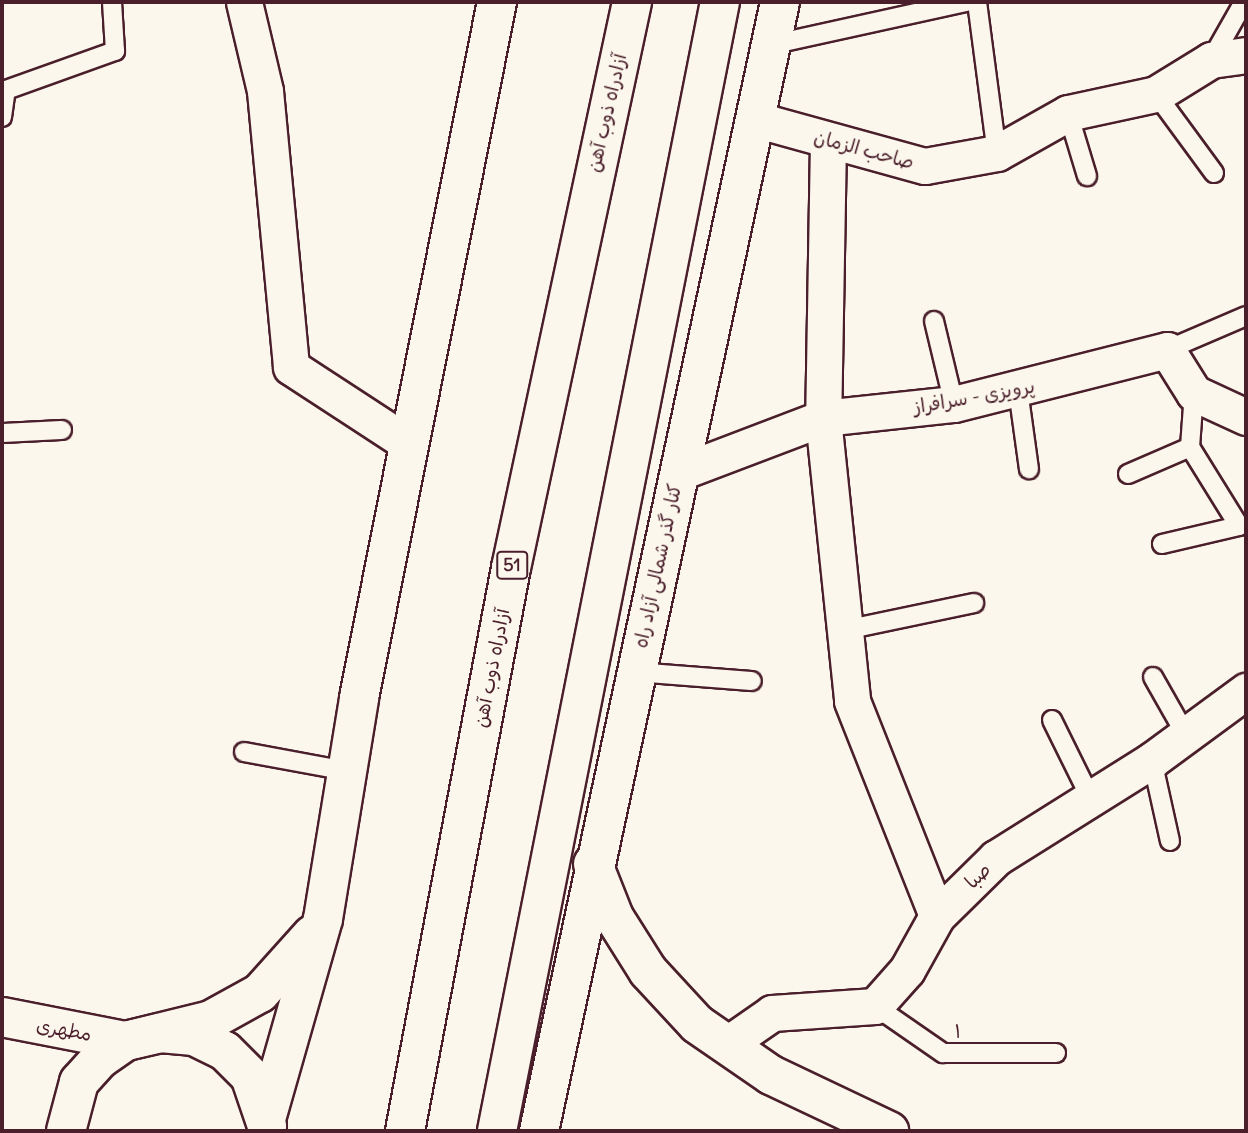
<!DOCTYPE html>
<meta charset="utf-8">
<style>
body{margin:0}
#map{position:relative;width:1248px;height:1133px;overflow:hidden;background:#fbf7ec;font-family:Delius,"Playpen Sans Arabic",sans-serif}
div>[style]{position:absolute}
.roads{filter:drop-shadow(2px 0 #4a1f2b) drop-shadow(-2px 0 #4a1f2b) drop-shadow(0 2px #4a1f2b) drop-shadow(0 -2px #4a1f2b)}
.lane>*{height:18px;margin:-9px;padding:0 9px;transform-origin:9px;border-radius:9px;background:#fbf7ec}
.street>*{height:35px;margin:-17.5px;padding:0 17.5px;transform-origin:17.5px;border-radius:17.5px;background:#fbf7ec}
.secondary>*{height:38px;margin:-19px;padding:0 19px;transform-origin:19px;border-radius:19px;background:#fbf7ec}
.highway>*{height:38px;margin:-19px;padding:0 19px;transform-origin:19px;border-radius:19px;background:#fbf7ec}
span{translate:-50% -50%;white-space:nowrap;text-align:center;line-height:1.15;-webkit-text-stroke:5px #fbf7ec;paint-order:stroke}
.shield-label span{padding:2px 5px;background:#fbf7ec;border:2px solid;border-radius:5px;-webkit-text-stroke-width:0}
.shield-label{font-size:18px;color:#4a1f2b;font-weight:700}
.street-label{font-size:19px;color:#4a1f2b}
.frame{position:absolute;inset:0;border:4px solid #4a1f2b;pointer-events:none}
</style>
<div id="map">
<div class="roads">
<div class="lane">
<i style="left:977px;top:2px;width:152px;rotate:82.5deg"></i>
<i style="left:770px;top:45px;width:201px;rotate:-12.4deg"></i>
<i style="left:1211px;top:60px;width:67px;rotate:-60.4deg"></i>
<i style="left:1156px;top:94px;width:98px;rotate:53.7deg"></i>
<i style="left:1068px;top:113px;width:66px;rotate:73.2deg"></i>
<i style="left:2px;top:117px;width:27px;rotate:-82deg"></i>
<i style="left:6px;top:90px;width:116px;rotate:-19.7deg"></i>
<i style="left:115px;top:51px;width:49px;rotate:-93.5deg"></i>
<i style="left:934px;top:321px;width:85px;rotate:76.5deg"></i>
<i style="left:1167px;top:350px;width:86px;rotate:-23.3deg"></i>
<i style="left:1018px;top:390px;width:80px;rotate:82.1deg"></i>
<i style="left:2px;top:433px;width:60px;rotate:-2.9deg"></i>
<i style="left:1128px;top:474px;width:68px;rotate:-23.5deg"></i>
<i style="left:1162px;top:544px;width:79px;rotate:-13.2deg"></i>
<i style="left:1239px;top:526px;width:93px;rotate:-121.8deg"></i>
<i style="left:1190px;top:447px;width:54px;rotate:-85.8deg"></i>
<i style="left:845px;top:630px;width:132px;rotate:-11.8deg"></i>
<i style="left:635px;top:672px;width:117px;rotate:4.4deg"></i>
<i style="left:1153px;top:677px;width:67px;rotate:60.4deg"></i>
<i style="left:1052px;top:720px;width:88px;rotate:63.7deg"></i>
<i style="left:244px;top:752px;width:105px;rotate:10.5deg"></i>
<i style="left:1152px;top:760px;width:83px;rotate:77.5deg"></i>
<i style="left:875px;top:1006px;width:83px;rotate:34.7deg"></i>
<i style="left:943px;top:1053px;width:113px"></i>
</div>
<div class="street">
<i style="left:244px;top:2px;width:91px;rotate:76.7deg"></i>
<i style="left:265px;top:91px;width:277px;rotate:84.6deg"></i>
<i style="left:291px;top:367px;width:141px;rotate:33.1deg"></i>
<i style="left:754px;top:119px;width:177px;rotate:15.4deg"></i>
<i style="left:925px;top:166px;width:73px;rotate:-10.2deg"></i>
<i style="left:997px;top:153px;width:81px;rotate:-29.4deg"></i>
<i style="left:1068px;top:113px;width:90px;rotate:-12.2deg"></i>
<i style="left:1156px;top:94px;width:65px;rotate:-31.7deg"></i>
<i style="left:1211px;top:60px;width:35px;rotate:-8deg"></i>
<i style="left:828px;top:141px;width:277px;rotate:91deg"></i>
<i style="left:823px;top:418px;width:284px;rotate:84.1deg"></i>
<i style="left:852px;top:701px;width:231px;rotate:68.4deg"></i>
<i style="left:678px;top:473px;width:155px;rotate:-20.8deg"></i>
<i style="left:823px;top:418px;width:132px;rotate:-6.1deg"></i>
<i style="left:954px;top:404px;width:220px;rotate:-14.2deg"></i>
<i style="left:1167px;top:350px;width:51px;rotate:57.9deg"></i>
<i style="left:1194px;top:393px;width:57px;rotate:24.8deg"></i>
<i style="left:726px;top:1045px;width:56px;rotate:-34.8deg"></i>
<i style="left:772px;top:1013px;width:103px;rotate:-3.9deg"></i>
<i style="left:875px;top:1006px;width:48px;rotate:-48.4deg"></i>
<i style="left:907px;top:970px;width:62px;rotate:-60.9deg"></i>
<i style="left:937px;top:916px;width:83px;rotate:-44.5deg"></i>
<i style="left:996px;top:858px;width:184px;rotate:-32.1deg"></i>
<i style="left:1152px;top:760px;width:117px;rotate:-36.3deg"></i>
</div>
<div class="secondary">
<i style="left:593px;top:864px;width:57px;rotate:68.4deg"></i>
<i style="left:614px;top:917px;width:64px;rotate:57.8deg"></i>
<i style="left:648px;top:971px;width:72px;rotate:47.2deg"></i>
<i style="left:697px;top:1024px;width:90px;rotate:34.6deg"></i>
<i style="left:771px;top:1075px;width:131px;rotate:25.4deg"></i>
<i style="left:2px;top:1017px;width:126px;rotate:11deg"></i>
<i style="left:126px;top:1041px;width:88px;rotate:-13.9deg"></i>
<i style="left:211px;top:1020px;width:56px;rotate:-28.9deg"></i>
<i style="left:260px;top:993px;width:78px;rotate:-48.1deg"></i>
<i style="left:266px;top:1119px;width:208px;rotate:-74.1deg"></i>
<i style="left:323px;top:919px;width:224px;rotate:-80.7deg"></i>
<i style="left:359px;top:698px;width:710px;rotate:-78.79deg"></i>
<i style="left:66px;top:1131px;width:51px;rotate:-75.1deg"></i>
<i style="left:79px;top:1082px;width:31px;rotate:-48deg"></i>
<i style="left:100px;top:1059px;width:32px;rotate:-35deg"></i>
<i style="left:126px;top:1041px;width:35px;rotate:-13deg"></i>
<i style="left:160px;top:1033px;width:34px;rotate:5deg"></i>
<i style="left:194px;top:1036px;width:34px;rotate:26deg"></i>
<i style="left:225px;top:1051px;width:35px;rotate:45deg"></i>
<i style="left:250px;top:1076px;width:53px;rotate:71.2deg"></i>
<i style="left:539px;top:1131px;width:1154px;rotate:-77.95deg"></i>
</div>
<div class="highway">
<i style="left:405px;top:1131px;width:573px;rotate:-79.34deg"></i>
<i style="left:511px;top:568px;width:579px;rotate:-77.93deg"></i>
<i style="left:497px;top:1131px;width:1151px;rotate:-78.83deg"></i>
</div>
</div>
<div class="shield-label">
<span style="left:512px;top:565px">51</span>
</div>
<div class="street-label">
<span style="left:607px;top:113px;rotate:-77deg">آزادراه ذوب آهن</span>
<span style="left:864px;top:150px;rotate:15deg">صاحب الزمان</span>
<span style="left:974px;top:397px;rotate:-10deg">پرویزی - سرافراز</span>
<span style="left:658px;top:566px;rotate:-78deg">کنار گذر شمالی آزاد راه</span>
<span style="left:492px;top:668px;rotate:-79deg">آزادراه ذوب آهن</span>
<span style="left:978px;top:876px;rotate:-44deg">صبا</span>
<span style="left:64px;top:1030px;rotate:10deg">مطهری</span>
<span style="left:958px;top:1032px">۱</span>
</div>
<div class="frame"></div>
</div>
